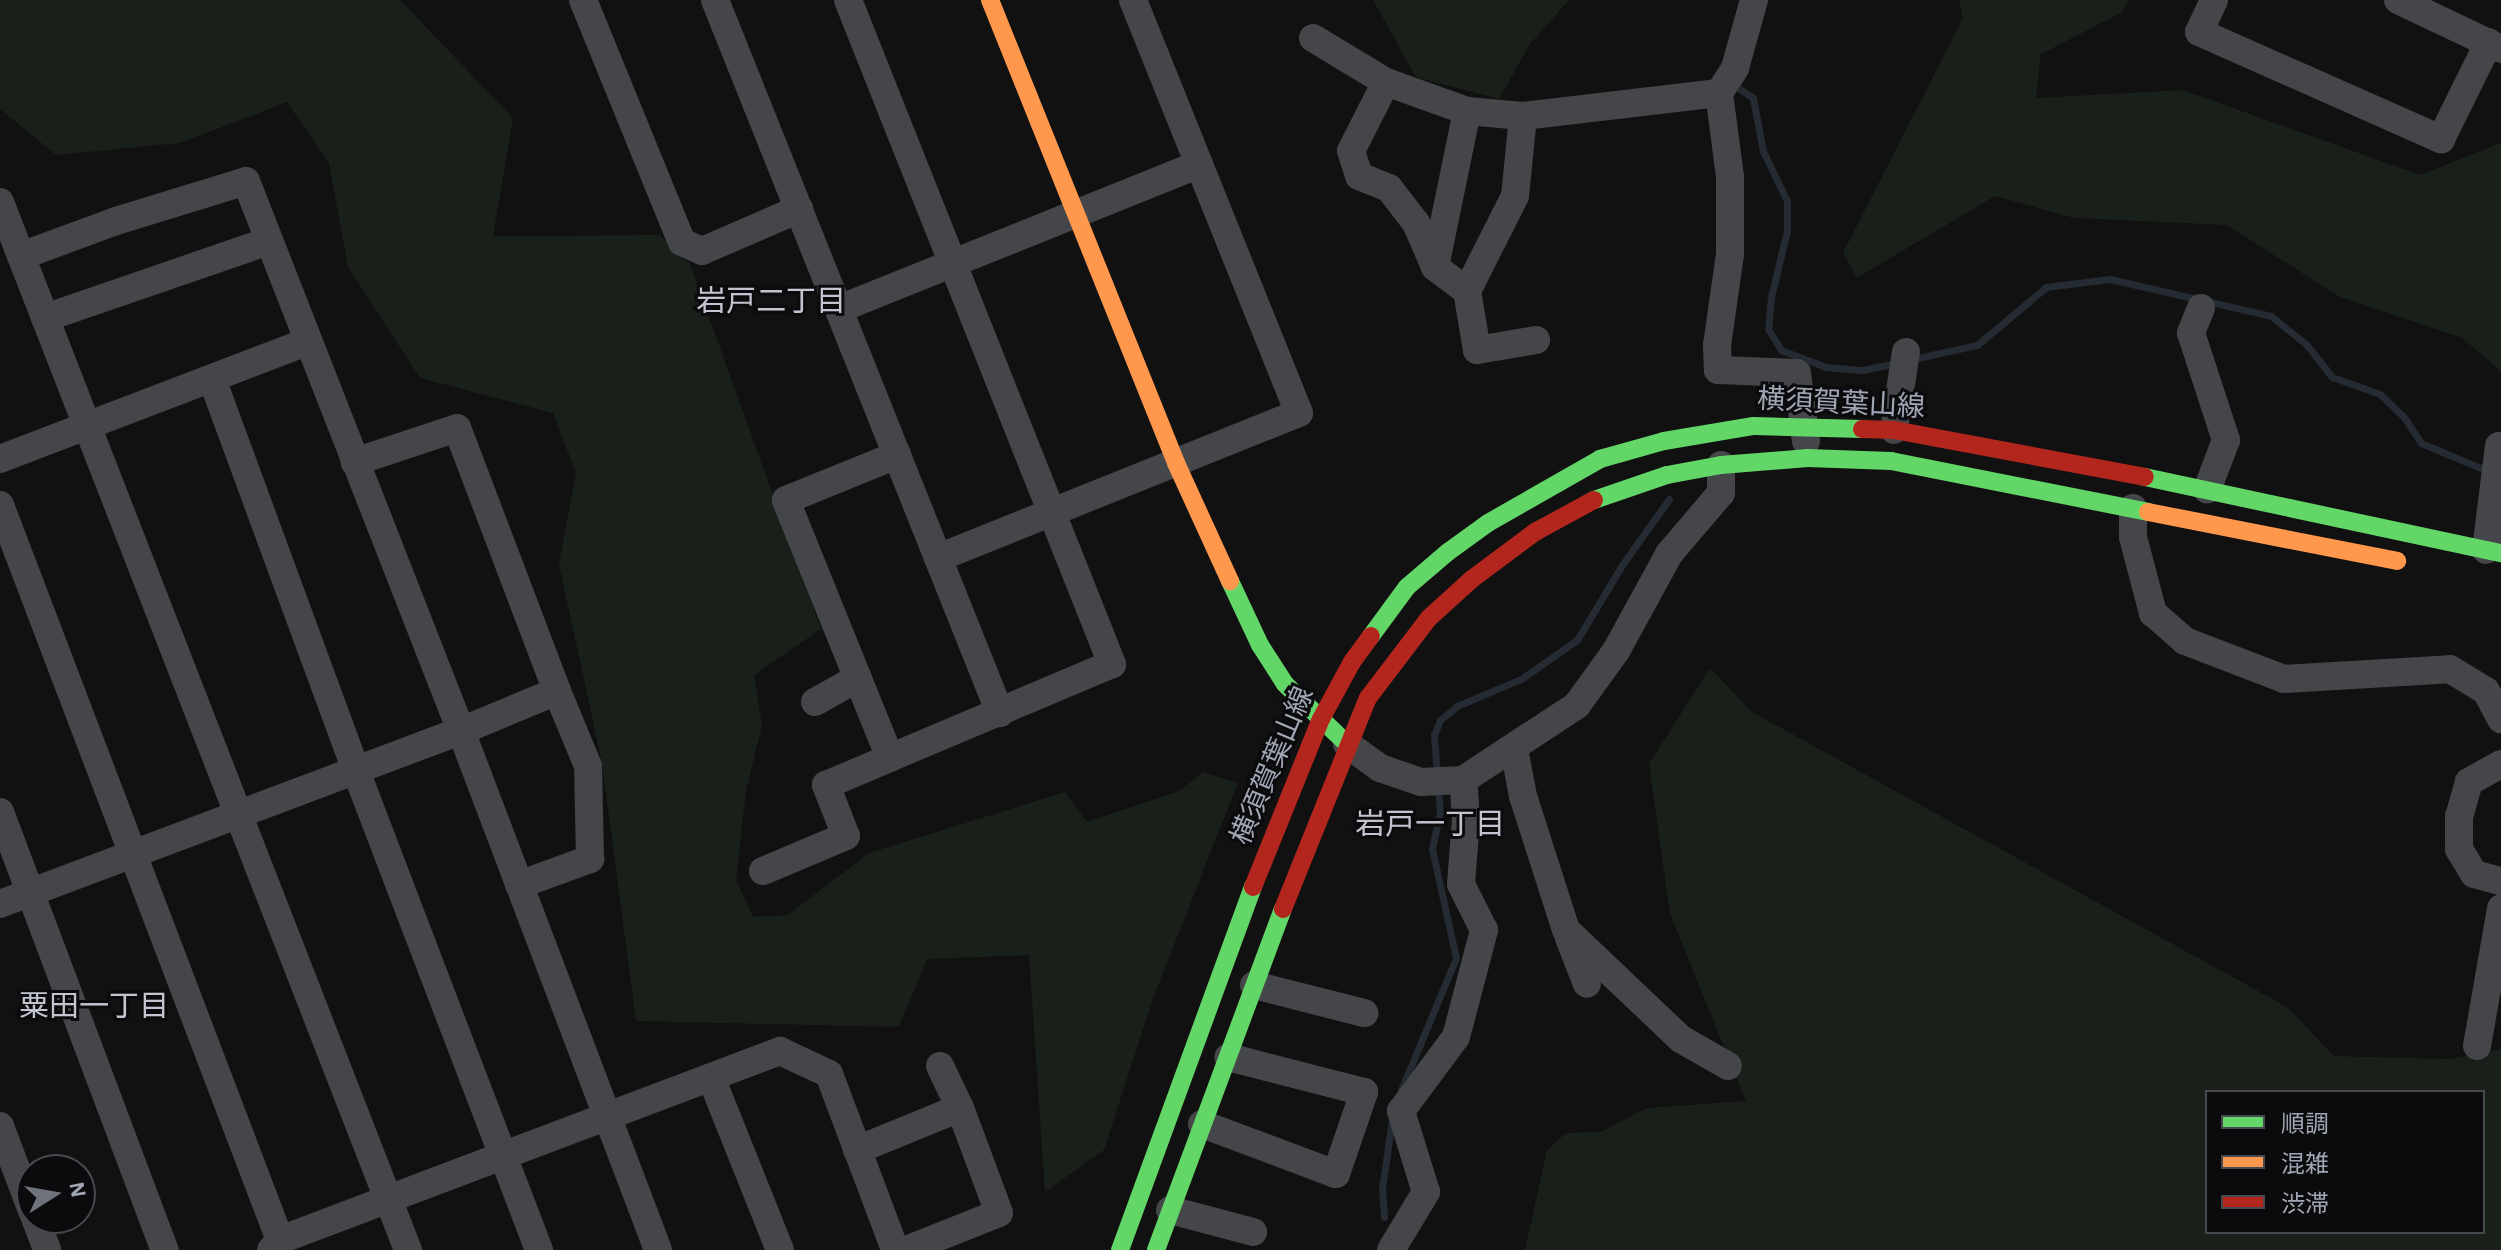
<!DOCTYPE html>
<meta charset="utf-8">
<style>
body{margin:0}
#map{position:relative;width:2501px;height:1250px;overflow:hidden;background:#111;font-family:"Alegreya Sans","Noto Sans JP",sans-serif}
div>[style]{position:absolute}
.green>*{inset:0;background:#19201a}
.stream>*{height:7px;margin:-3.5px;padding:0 3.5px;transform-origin:3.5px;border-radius:3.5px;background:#242b33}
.street>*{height:28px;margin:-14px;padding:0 14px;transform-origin:14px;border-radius:14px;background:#45464a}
.fast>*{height:18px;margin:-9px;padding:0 9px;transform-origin:9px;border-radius:9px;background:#63d668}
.slow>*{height:18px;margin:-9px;padding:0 9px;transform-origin:9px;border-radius:9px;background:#ff974d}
.jam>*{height:18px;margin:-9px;padding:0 9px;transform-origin:9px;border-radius:9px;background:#b3261e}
span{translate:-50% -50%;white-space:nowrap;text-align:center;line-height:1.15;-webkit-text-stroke:6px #0b0b0d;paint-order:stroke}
.street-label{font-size:28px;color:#a0a6b3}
.neighbourhood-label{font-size:30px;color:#c2c5cf}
.legend{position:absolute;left:2205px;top:1090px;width:280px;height:144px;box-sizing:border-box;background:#0b0b0d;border:2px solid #47494f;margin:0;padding:10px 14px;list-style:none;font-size:24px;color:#a0a6b3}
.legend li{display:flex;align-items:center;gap:16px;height:40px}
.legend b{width:40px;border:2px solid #47494f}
.north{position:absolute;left:16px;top:1154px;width:80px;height:80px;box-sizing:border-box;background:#0b0b0d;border:2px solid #47494f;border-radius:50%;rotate:79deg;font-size:22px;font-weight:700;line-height:32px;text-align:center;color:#a0a6b3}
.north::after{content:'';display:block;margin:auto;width:28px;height:36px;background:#6e727a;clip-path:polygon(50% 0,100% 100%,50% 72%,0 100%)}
</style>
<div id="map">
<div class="green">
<i style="clip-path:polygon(0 0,400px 0,513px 118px,493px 236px,660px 235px,690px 264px,821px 629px,754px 675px,762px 725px,746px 791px,736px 880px,753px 917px,788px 915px,869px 853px,1065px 792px,1087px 822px,1179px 791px,1203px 772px,1238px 783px,1153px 998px,1104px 1150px,1045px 1192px,1029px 955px,927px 959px,899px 1027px,636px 1021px,602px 763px,559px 564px,576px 473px,553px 413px,420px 378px,348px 267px,329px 163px,287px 102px,180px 143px,56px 155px,0 109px)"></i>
<i style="clip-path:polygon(1373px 0,1569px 0,1530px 44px,1499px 99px,1416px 77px)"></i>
<i style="clip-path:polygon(1959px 0,2129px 0,2121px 13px,2041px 54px,2036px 98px,2183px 90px,2420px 175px,2501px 143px,2501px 371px,2462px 338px,2338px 296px,2227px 225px,2074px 218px,1995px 196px,1857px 278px,1843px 253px,1963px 18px)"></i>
<i style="clip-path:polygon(evenodd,1710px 668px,1752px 712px,2287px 1007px,2334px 1056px,2451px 1059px,2501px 1049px,2501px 1250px,1525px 1250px,1547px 1150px,1566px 1133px,1601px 1132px,1646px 1108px,1746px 1101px,1670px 914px,1649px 764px,1710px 668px,2207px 1092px,2483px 1092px,2483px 1232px,2207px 1232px,2207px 1092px)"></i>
</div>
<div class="stream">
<i style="left:1734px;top:85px;width:23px;rotate:34deg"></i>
<i style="left:1753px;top:98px;width:54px;rotate:79.3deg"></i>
<i style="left:1763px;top:151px;width:55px;rotate:64.4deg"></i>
<i style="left:1787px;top:201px;width:30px;rotate:90deg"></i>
<i style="left:1787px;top:231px;width:68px;rotate:103.6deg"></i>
<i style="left:1771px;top:297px;width:32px;rotate:95deg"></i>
<i style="left:1768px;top:329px;width:25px;rotate:58deg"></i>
<i style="left:1781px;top:350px;width:48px;rotate:20.7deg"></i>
<i style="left:1826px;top:367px;width:37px;rotate:5deg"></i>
<i style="left:1863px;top:370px;width:35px;rotate:-12deg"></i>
<i style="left:1913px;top:359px;width:66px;rotate:-12.3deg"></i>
<i style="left:1977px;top:345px;width:90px;rotate:-40deg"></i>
<i style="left:2046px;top:287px;width:64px;rotate:-7.1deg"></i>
<i style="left:2110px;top:279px;width:165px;rotate:12.9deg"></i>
<i style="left:2271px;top:316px;width:45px;rotate:38.7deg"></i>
<i style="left:2306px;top:344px;width:42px;rotate:51.8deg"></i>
<i style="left:2332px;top:377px;width:51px;rotate:19.5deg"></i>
<i style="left:2380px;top:394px;width:32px;rotate:44deg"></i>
<i style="left:2403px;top:416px;width:32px;rotate:56deg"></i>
<i style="left:2421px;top:443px;width:73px;rotate:22.7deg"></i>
<i style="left:1437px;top:776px;width:41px;rotate:-94.2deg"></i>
<i style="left:1434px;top:735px;width:16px;rotate:-68deg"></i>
<i style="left:1440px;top:720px;width:22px;rotate:-39deg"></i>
<i style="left:1457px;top:706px;width:69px;rotate:-22.9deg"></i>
<i style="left:1521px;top:679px;width:68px;rotate:-34.9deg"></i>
<i style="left:1577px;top:640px;width:87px;rotate:-59deg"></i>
<i style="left:1622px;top:565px;width:81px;rotate:-54.5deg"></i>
<i style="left:1401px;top:1090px;width:143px;rotate:-67.4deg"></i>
<i style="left:1456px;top:958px;width:112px;rotate:-102.4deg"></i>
<i style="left:1432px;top:849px;width:38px;rotate:-78deg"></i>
<i style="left:1440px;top:812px;width:23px;rotate:-95deg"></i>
<i style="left:1384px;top:1217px;width:28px;rotate:-94deg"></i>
<i style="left:1382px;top:1189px;width:78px;rotate:-81.9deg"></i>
</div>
<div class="street">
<i style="left:583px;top:0;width:261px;rotate:67.8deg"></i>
<i style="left:682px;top:242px;width:22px;rotate:24deg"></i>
<i style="left:702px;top:251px;width:106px;rotate:-23.4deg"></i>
<i style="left:715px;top:0;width:768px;rotate:68.21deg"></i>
<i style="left:848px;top:0;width:715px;rotate:68.32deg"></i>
<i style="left:1112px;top:664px;width:241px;rotate:157.1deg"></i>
<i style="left:890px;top:758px;width:278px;rotate:-112deg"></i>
<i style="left:786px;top:500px;width:120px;rotate:-22.1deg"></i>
<i style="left:2214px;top:0;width:35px;rotate:115deg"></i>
<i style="left:2199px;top:32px;width:265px;rotate:23.9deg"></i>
<i style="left:2441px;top:139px;width:108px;rotate:-63.7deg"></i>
<i style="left:2398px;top:0;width:114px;rotate:25.4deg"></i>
<i style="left:1313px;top:38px;width:85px;rotate:31.1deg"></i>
<i style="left:1386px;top:82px;width:86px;rotate:19.7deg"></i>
<i style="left:1467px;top:111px;width:56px;rotate:5.1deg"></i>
<i style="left:1523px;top:116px;width:197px;rotate:-6.7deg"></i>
<i style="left:1719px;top:93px;width:30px;rotate:-57deg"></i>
<i style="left:1735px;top:68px;width:71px;rotate:-74.4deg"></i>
<i style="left:1386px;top:82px;width:77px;rotate:116.9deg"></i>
<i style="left:1351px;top:151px;width:26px;rotate:72deg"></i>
<i style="left:1359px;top:176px;width:32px;rotate:22deg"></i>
<i style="left:1389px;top:188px;width:44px;rotate:52.4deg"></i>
<i style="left:1416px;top:223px;width:48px;rotate:66.6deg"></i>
<i style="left:1435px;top:267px;width:40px;rotate:37deg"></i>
<i style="left:1719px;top:93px;width:85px;rotate:82.5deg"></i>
<i style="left:1730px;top:177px;width:77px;rotate:90deg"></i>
<i style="left:1730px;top:254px;width:92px;rotate:98.1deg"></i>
<i style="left:1717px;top:345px;width:25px;rotate:88deg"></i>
<i style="left:1718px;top:370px;width:79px;rotate:2.2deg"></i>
<i style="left:1797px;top:373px;width:69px;rotate:82.5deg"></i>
<i style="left:1523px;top:116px;width:80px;rotate:95.7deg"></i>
<i style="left:1515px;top:196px;width:106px;rotate:116.8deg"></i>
<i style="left:1467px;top:291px;width:60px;rotate:80.4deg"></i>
<i style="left:1477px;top:350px;width:60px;rotate:-9.6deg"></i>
<i style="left:0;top:202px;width:1125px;rotate:68.73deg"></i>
<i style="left:21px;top:256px;width:101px;rotate:-20.2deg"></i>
<i style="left:116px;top:221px;width:136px;rotate:-17.1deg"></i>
<i style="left:246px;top:181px;width:591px;rotate:68.65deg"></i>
<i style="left:461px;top:731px;width:555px;rotate:69.21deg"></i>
<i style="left:1435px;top:267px;width:159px;rotate:-78.4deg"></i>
<i style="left:2201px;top:308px;width:27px;rotate:112deg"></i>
<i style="left:2191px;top:333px;width:113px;rotate:71.9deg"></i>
<i style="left:2226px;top:440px;width:53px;rotate:110.8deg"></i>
<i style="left:839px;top:309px;width:388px;rotate:-21.9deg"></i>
<i style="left:45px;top:318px;width:237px;rotate:-19deg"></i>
<i style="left:212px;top:379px;width:418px;rotate:69.8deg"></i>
<i style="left:356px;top:771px;width:513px;rotate:69.09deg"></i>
<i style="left:1894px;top:430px;width:79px;rotate:-81.3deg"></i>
<i style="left:0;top:459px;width:329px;rotate:-20.9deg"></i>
<i style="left:0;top:505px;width:787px;rotate:69.15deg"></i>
<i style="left:2133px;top:508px;width:29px;rotate:90deg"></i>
<i style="left:2133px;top:537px;width:79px;rotate:75.3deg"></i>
<i style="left:2153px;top:613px;width:43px;rotate:41.2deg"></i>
<i style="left:2185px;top:641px;width:106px;rotate:21deg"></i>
<i style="left:2284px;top:679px;width:166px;rotate:-3.4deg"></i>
<i style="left:2450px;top:669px;width:42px;rotate:31.4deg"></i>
<i style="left:2486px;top:691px;width:32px;rotate:62deg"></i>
<i style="left:2486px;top:550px;width:105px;rotate:-82.9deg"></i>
<i style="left:938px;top:558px;width:389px;rotate:-21.9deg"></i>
<i style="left:1299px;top:413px;width:445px;rotate:-111.9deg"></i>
<i style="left:815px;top:702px;width:49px;rotate:-29.2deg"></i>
<i style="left:1347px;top:744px;width:41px;rotate:36deg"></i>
<i style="left:1380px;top:768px;width:43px;rotate:18.9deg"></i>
<i style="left:1421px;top:782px;width:42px;rotate:-2.7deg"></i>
<i style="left:1463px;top:780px;width:136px;rotate:-33.3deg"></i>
<i style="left:1577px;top:705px;width:67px;rotate:-54.2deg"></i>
<i style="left:1616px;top:651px;width:111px;rotate:-61.3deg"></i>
<i style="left:1669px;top:554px;width:80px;rotate:-49.6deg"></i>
<i style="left:1721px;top:493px;width:28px;rotate:-90deg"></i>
<i style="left:1514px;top:749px;width:48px;rotate:79.2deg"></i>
<i style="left:1523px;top:796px;width:141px;rotate:72.2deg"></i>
<i style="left:1566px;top:930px;width:158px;rotate:43.5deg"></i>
<i style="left:1681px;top:1039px;width:54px;rotate:29.9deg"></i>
<i style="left:2501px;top:764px;width:37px;rotate:151deg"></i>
<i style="left:2469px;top:782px;width:35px;rotate:106deg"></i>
<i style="left:2459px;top:816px;width:33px;rotate:90deg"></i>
<i style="left:2459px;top:849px;width:29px;rotate:59deg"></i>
<i style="left:2474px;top:874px;width:28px;rotate:15deg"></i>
<i style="left:0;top:812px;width:468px;rotate:69.4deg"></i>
<i style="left:763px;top:871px;width:90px;rotate:-22.9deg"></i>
<i style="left:846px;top:836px;width:55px;rotate:-111.4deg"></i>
<i style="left:826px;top:785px;width:69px;rotate:-22.9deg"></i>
<i style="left:519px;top:885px;width:76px;rotate:-20.1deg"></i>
<i style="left:590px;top:859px;width:93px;rotate:-91.2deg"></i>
<i style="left:588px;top:766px;width:81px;rotate:-112.5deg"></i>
<i style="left:0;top:904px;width:492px;rotate:-20.6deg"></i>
<i style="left:461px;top:731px;width:104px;rotate:-22.6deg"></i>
<i style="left:557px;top:691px;width:281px;rotate:-110.8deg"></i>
<i style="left:457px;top:428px;width:108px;rotate:161.6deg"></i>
<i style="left:1569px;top:938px;width:49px;rotate:68.6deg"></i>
<i style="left:1254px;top:985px;width:114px;rotate:14.3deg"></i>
<i style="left:2477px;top:1046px;width:140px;rotate:-80.1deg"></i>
<i style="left:940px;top:1066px;width:47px;rotate:64.5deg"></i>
<i style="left:712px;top:1080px;width:183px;rotate:68.2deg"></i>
<i style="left:1202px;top:1124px;width:143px;rotate:20.5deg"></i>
<i style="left:1336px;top:1174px;width:87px;rotate:-71.1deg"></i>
<i style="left:1364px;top:1092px;width:140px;rotate:-165.6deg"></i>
<i style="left:0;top:1126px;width:91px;rotate:69.4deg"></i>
<i style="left:857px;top:1150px;width:111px;rotate:-22.2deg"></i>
<i style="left:960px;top:1108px;width:112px;rotate:69.6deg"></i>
<i style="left:999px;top:1213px;width:100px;rotate:158.3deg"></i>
<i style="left:1170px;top:1210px;width:86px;rotate:14.8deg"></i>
<i style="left:35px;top:1218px;width:34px;rotate:69deg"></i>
<i style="left:271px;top:1250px;width:13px;rotate:-48deg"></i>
<i style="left:280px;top:1240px;width:535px;rotate:-20.71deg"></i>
<i style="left:780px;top:1051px;width:54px;rotate:25.1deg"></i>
<i style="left:829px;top:1074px;width:188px;rotate:69.4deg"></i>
<i style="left:1391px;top:1250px;width:68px;rotate:-58.9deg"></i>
<i style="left:1426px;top:1192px;width:85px;rotate:-107.2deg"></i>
<i style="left:1401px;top:1111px;width:92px;rotate:-53.4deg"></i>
<i style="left:1456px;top:1037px;width:111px;rotate:-75.3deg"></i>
<i style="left:1484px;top:930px;width:51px;rotate:-116.6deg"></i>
<i style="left:1461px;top:884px;width:65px;rotate:-85.6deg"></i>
<i style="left:1466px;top:819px;width:39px;rotate:-94deg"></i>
</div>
<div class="fast">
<i style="left:2145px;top:477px;width:364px;rotate:12.1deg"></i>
<i style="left:1594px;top:500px;width:77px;rotate:-18.9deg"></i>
<i style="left:1667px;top:475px;width:55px;rotate:-10.5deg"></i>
<i style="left:1721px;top:465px;width:87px;rotate:-4.6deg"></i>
<i style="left:1808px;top:458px;width:83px;rotate:2.1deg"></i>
<i style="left:1891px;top:461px;width:262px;rotate:11.2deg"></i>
<i style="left:1230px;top:581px;width:71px;rotate:64.9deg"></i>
<i style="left:1260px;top:645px;width:46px;rotate:57.3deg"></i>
<i style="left:1285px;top:684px;width:82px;rotate:44deg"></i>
<i style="left:1371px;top:636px;width:61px;rotate:-53.7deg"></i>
<i style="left:1407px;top:587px;width:54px;rotate:-40.5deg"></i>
<i style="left:1448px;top:552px;width:49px;rotate:-35.9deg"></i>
<i style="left:1488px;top:523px;width:129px;rotate:-29.7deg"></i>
<i style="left:1600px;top:459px;width:66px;rotate:-15.7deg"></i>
<i style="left:1664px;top:441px;width:91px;rotate:-9.5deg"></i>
<i style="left:1754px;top:426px;width:108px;rotate:1.6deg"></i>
<i style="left:1120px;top:1250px;width:387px;rotate:-69.9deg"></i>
<i style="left:1156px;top:1250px;width:364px;rotate:-69.6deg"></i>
</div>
<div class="slow">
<i style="left:990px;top:0;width:499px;rotate:68.1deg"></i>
<i style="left:1176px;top:463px;width:130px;rotate:65.4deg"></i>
<i style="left:2148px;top:512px;width:254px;rotate:11.1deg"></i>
</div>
<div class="jam">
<i style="left:1862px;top:429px;width:32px;rotate:2deg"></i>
<i style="left:1894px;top:430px;width:255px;rotate:10.6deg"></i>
<i style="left:1253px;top:887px;width:181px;rotate:-68deg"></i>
<i style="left:1321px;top:719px;width:65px;rotate:-61.5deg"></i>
<i style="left:1352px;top:662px;width:32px;rotate:-54deg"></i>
<i style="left:1283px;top:909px;width:227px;rotate:-68.1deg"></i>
<i style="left:1368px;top:698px;width:101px;rotate:-52.7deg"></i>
<i style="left:1429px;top:618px;width:58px;rotate:-42.2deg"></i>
<i style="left:1472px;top:579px;width:79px;rotate:-36.7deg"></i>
<i style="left:1535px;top:532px;width:67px;rotate:-28.5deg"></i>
</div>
<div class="street-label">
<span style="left:1841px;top:404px;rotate:3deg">横須賀葉山線</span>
<span style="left:1273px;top:766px;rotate:-67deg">横須賀葉山線</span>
</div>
<div class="neighbourhood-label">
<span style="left:771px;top:302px">岩戸二丁目</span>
<span style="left:1430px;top:825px">岩戸一丁目</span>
<span style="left:94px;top:1007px">粟田一丁目</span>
</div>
<ul class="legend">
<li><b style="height:10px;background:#63d668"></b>順調</li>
<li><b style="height:10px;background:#ff974d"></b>混雑</li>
<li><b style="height:10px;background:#b3261e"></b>渋滞</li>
</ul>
<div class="north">N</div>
</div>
